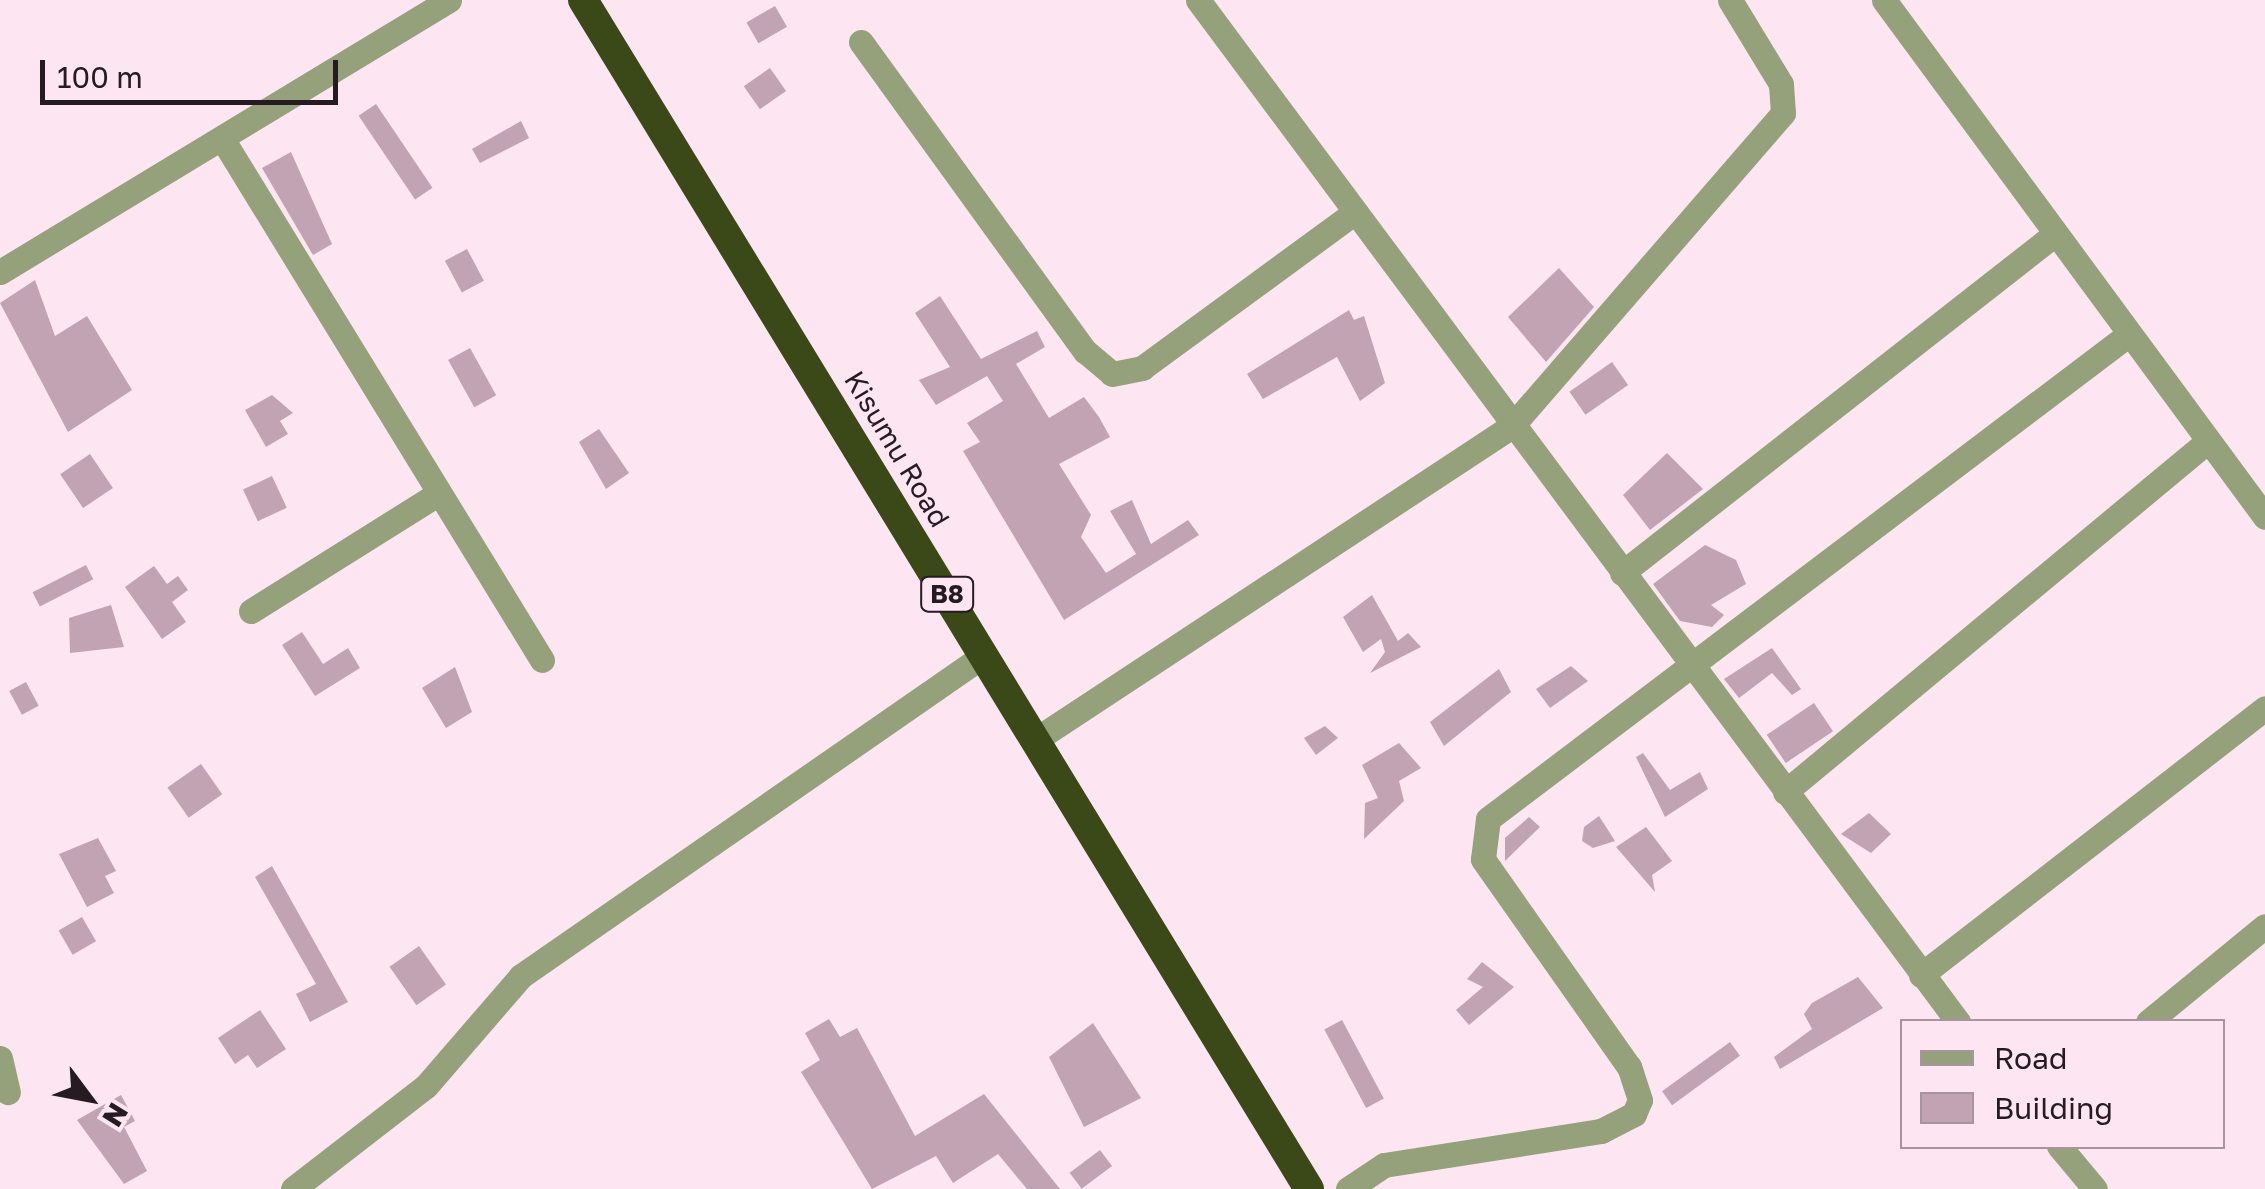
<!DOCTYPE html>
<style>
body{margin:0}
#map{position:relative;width:2265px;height:1189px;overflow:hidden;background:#fee5f2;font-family:"Golos Text",sans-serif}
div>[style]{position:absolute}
.building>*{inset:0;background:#c1a3b3;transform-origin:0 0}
.minor>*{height:25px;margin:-12.5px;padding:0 12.5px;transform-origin:12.5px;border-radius:12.5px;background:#95a17b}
.highway>*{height:30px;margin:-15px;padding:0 15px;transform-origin:15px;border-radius:15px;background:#3b4817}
span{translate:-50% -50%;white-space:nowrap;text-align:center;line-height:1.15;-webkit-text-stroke:8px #fee5f2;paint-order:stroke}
.shield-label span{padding:2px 8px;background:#fee5f2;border:2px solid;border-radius:8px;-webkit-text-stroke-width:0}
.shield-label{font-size:25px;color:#251b21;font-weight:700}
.street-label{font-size:28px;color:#251b21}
.legend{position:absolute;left:1900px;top:1019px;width:325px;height:130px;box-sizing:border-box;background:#fee5f2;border:2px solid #a7949e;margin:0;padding:12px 18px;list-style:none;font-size:30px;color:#251b21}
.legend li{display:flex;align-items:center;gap:20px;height:50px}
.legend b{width:50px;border:2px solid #a7949e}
.north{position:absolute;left:40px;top:1049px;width:100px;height:100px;-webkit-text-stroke:8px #fee5f2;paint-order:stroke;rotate:122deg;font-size:28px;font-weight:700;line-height:40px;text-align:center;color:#251b21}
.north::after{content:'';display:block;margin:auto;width:35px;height:45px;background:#251b21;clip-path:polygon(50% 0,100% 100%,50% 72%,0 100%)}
.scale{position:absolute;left:40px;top:60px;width:298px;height:45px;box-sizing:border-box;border:5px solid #251b21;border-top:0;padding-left:12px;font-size:30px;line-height:35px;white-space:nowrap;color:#251b21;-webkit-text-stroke:8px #fee5f2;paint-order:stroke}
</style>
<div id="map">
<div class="building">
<i style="left:775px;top:6px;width:24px;height:33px;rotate:60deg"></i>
<i style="left:770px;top:68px;width:28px;height:32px;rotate:55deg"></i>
<i style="left:376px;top:104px;width:101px;height:21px;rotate:56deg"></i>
<i style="clip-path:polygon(521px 121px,529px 138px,480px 163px,472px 149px)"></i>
<i style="clip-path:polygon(291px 152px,332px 244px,313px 255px,262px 168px)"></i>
<i style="left:467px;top:249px;width:36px;height:25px;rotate:62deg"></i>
<i style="clip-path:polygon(1559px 268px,1594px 307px,1546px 362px,1508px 317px)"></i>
<i style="clip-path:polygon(35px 280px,55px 336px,87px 316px,132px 390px,68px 432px,0 303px)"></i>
<i style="clip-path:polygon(940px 296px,981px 359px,1037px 331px,1045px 347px,1016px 364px,1049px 418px,1084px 397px,1099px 417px,1110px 437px,1059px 464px,1091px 515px,1081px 537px,1106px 573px,1136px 554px,1110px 511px,1132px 500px,1151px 544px,1188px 520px,1199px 535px,1064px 620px,963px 451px,980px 442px,967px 423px,1003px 401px,987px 376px,936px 405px,919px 380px,950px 367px,915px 313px)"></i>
<i style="clip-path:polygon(1349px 310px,1354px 320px,1364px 316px,1385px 383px,1360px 401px,1337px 357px,1263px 399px,1247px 374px)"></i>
<i style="left:470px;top:348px;width:54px;height:25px;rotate:61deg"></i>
<i style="left:1612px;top:362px;width:28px;height:52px;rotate:55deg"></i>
<i style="clip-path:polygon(272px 395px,293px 413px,280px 421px,288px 434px,266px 447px,245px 410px)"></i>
<i style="clip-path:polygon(599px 429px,629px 473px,606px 489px,579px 442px)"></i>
<i style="clip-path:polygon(1667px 453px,1703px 489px,1650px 530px,1623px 495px)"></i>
<i style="left:90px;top:454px;width:41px;height:36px;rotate:56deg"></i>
<i style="left:272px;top:476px;width:35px;height:32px;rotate:65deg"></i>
<i style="clip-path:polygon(1705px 545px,1736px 560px,1746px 584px,1711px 605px,1724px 615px,1712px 627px,1680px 621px,1653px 584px)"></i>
<i style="left:86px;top:565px;width:16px;height:60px;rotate:63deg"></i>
<i style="clip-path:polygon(154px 566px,167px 584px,178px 576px,188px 590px,172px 602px,186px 622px,162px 639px,125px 587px)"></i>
<i style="clip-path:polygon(1372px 595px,1398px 641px,1408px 633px,1421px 647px,1370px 673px,1385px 652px,1381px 639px,1363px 652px,1343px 617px)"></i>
<i style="clip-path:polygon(111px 605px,124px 647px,70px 653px,69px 618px)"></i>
<i style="clip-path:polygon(302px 632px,323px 664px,348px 648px,360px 668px,315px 696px,282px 645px)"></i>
<i style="clip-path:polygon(1772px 648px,1801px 689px,1792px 695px,1772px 673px,1739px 698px,1724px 679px)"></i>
<i style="clip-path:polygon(1571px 666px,1588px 681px,1550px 708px,1536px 689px)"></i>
<i style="clip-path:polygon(455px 667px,472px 712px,446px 728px,422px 688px)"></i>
<i style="clip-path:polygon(1499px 669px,1511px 692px,1444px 746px,1430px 722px)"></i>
<i style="left:26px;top:682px;width:27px;height:19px;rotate:62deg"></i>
<i style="left:1814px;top:703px;width:34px;height:57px;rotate:56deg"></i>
<i style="clip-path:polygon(1325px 726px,1338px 738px,1316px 755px,1304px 738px)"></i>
<i style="clip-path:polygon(1399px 743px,1421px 768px,1399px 781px,1404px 801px,1364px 839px,1365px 803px,1378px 798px,1362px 765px)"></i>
<i style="clip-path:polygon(1643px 753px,1670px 790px,1700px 772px,1708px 789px,1665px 817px,1636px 757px)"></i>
<i style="left:201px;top:764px;width:37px;height:41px;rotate:55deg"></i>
<i style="clip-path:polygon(1869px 813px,1891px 834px,1871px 853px,1841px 834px)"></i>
<i style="clip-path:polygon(1599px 816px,1615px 841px,1593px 848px,1582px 841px,1584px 827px)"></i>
<i style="clip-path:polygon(1529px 817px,1540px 827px,1505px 861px,1505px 838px)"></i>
<i style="clip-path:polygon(1646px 827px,1672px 861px,1652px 875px,1655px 892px,1616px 847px)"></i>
<i style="clip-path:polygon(98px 838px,116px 871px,105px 876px,114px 893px,87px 907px,59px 854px)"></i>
<i style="clip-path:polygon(272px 866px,348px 1002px,310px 1022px,296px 994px,316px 984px,255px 877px)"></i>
<i style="left:82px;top:917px;width:28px;height:27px;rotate:60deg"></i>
<i style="left:419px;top:946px;width:47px;height:36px;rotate:55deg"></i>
<i style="clip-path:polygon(1482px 962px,1514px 987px,1469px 1025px,1456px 1010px,1483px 987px,1467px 979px)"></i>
<i style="clip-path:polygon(1858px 977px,1883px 1008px,1780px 1069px,1774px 1057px,1812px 1029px,1804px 1014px,1812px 1003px)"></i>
<i style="clip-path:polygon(260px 1010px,286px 1049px,257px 1068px,248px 1055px,235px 1064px,218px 1038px)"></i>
<i style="clip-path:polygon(829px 1019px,840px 1037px,857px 1028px,915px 1136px,984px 1094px,1060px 1189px,1027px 1189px,998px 1154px,953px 1183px,936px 1156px,872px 1189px,801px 1072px,820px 1060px,805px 1033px)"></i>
<i style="left:1342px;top:1020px;width:89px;height:20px;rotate:62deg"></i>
<i style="clip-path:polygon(1093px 1023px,1141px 1098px,1084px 1127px,1049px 1057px)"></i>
<i style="left:1730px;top:1042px;width:17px;height:84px;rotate:54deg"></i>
<i style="clip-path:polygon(121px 1095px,135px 1121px,124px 1127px,147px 1171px,124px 1184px,77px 1120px)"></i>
<i style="left:1100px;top:1150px;width:20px;height:38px;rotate:53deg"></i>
</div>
<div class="minor">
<i style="left:1198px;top:0;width:1274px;rotate:53.36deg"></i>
<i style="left:1884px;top:0;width:642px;rotate:53.61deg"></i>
<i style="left:861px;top:42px;width:382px;rotate:54.1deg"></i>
<i style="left:1085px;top:351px;width:35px;rotate:40deg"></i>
<i style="left:1112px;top:374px;width:31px;rotate:-11deg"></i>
<i style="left:1142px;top:368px;width:259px;rotate:-36.2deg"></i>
<i style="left:223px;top:140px;width:610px;rotate:58.47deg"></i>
<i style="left:0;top:272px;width:525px;rotate:-31.21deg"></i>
<i style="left:1622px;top:573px;width:550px;rotate:-38.06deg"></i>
<i style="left:251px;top:611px;width:222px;rotate:-32.1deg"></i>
<i style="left:1035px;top:740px;width:571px;rotate:-33.36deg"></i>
<i style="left:1512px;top:426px;width:414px;rotate:-49.1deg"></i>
<i style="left:1783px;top:113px;width:29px;rotate:-94deg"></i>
<i style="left:1781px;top:84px;width:98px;rotate:-121.3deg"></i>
<i style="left:1785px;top:792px;width:550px;rotate:-39.69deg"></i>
<i style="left:1921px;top:975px;width:435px;rotate:-37.8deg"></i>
<i style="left:2148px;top:1022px;width:151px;rotate:-39.4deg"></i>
<i style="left:0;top:1058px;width:35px;rotate:77deg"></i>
<i style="left:2059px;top:1146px;width:56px;rotate:50.1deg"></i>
<i style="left:293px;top:1189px;width:168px;rotate:-37.8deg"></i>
<i style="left:426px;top:1086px;width:145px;rotate:-49.2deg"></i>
<i style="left:521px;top:976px;width:563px;rotate:-34.73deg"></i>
<i style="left:1348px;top:1189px;width:43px;rotate:-33.7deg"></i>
<i style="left:1384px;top:1165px;width:220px;rotate:-8.9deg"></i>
<i style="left:1601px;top:1131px;width:37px;rotate:-27deg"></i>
<i style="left:1634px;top:1114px;width:15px;rotate:-67deg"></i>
<i style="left:1640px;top:1100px;width:35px;rotate:-108deg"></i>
<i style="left:1629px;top:1067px;width:254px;rotate:-125.1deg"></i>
<i style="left:1483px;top:859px;width:40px;rotate:-82.9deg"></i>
<i style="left:1488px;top:819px;width:804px;rotate:-37.11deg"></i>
</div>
<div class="highway">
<i style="left:583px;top:0;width:1393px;rotate:58.59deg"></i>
</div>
<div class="shield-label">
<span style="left:947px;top:594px">B8</span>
</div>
<div class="street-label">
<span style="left:897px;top:449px;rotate:59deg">Kisumu Road</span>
</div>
<ul class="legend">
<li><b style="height:12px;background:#95a17b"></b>Road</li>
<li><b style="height:28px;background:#c1a3b3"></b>Building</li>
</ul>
<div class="north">N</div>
<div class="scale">100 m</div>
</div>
